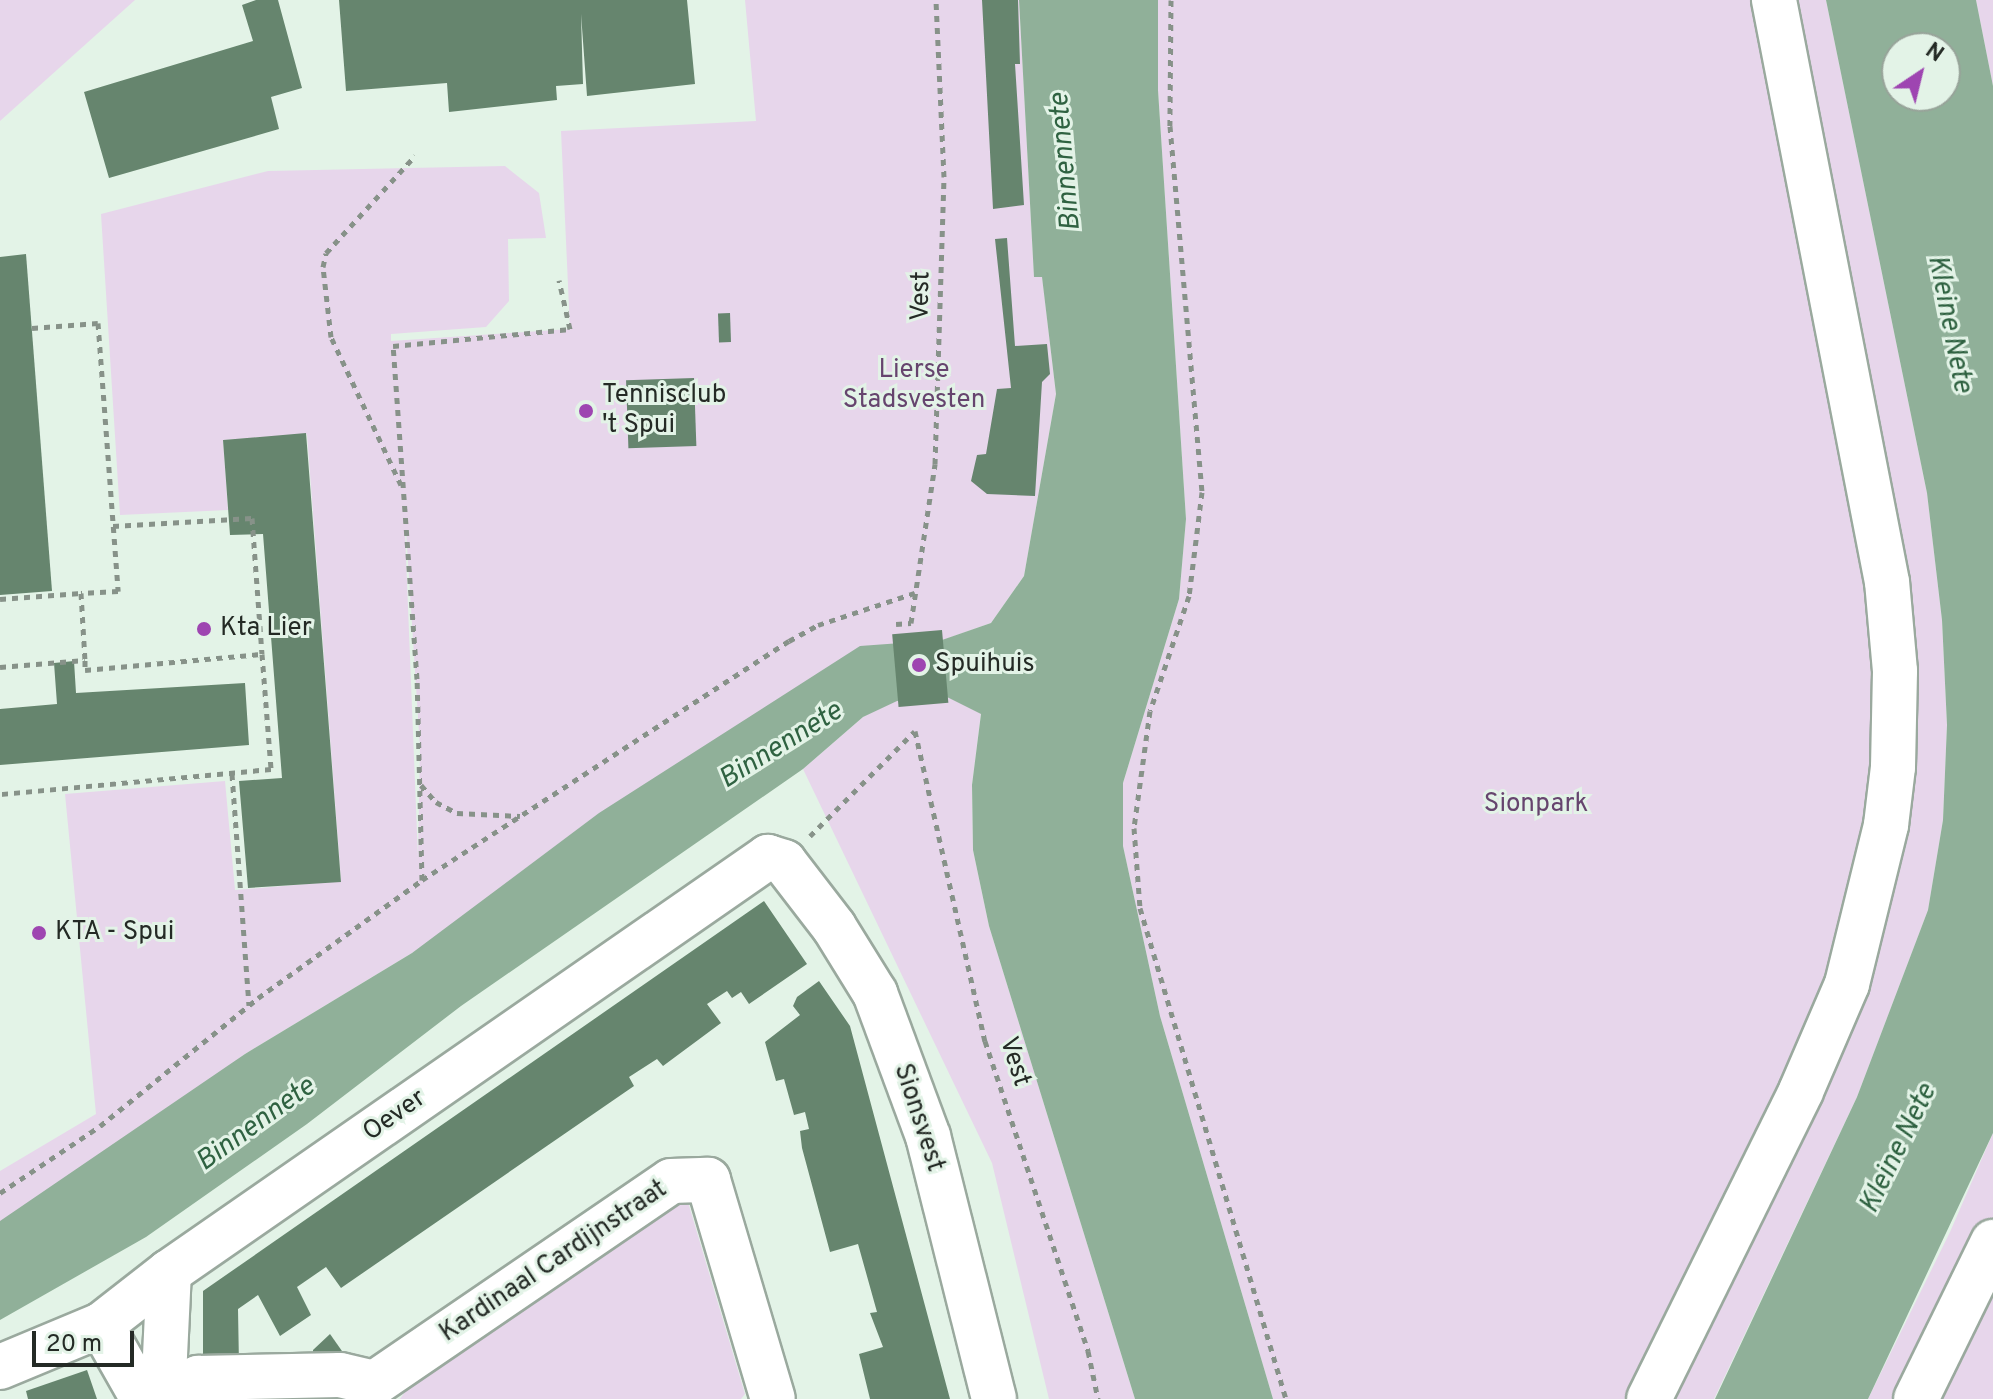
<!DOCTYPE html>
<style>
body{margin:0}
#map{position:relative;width:1993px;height:1399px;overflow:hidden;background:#e3f3e7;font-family:Overpass,sans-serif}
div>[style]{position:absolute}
.green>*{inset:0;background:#e7d6eb}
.water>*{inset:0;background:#90b099}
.building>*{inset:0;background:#66856e;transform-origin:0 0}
.path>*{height:5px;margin-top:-2.5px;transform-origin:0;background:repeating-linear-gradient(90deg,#879289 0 6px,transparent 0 12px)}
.roads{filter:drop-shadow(2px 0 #9aa99e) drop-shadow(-2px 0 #9aa99e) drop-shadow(0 2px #9aa99e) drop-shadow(0 -2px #9aa99e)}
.minor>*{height:44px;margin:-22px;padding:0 22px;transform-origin:22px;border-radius:22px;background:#fff}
.dots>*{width:22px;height:22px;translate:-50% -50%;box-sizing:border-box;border:4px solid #e3f3e7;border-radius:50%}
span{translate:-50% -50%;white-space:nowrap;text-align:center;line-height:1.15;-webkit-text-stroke:6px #e3f3e7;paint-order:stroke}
.street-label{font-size:26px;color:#242a25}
.park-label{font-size:26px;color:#66446e}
.poi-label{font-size:26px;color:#242a25}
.left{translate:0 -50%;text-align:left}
.water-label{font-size:28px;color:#2f6241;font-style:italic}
.north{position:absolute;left:1881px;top:32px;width:80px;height:80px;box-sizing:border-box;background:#e3f3e7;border:2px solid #97a399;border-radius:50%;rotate:35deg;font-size:22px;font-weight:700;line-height:32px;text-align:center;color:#242a25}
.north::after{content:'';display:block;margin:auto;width:28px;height:36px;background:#9e45b1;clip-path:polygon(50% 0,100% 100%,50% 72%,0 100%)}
.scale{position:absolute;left:32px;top:1331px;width:102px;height:36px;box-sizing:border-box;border:4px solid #242a25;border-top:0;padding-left:10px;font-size:24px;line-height:28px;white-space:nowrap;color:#242a25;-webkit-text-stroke:6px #e3f3e7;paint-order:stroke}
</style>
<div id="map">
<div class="green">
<i style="clip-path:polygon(0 0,135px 0,0 121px)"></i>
<i style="clip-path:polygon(evenodd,745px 0,1019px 0,1034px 276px,1042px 276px,1056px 394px,1024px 576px,991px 623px,943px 640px,981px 713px,972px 785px,973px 850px,989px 926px,1135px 1399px,1049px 1399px,992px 1163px,803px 769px,863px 717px,889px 703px,884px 645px,412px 953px,245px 1054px,0 1235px,0 1171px,96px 1114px,65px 794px,225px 781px,235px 890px,341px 881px,307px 434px,223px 440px,228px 510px,120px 515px,101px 214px,268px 171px,505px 166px,539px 193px,546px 238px,508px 239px,509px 301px,486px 327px,391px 334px,391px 341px,570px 329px,561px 131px,756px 121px,745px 0,406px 531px,420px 748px,418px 858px,405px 532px,406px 531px)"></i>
<i style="clip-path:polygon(1158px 0,1826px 0,1927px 493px,1942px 620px,1947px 725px,1943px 820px,1928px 910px,1857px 1097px,1714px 1399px,1273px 1399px,1160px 1016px,1123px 846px,1123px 783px,1179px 599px,1186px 519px,1158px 90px)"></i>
<i style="clip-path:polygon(1976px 0,1993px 0,1993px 86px)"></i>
<i style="clip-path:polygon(1993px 1133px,1993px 1399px,1868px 1399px,1950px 1232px)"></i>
<i style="clip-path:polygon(685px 1192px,745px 1394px,741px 1399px,400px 1399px,414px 1379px)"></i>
</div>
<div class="water">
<i style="clip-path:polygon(1019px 0,1158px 0,1158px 90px,1186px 519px,1179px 599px,1123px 783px,1123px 846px,1160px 1016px,1273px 1399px,1135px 1399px,989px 926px,973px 850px,972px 785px,981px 714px,947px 697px,897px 701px,863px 717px,803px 769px,461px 1006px,307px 1124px,146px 1237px,0 1320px,0 1221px,245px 1054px,412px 953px,599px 813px,860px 646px,942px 640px,991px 623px,1024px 576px,1056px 394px,1042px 277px,1034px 277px)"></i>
<i style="clip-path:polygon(evenodd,1826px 0,1976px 0,1993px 86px,1993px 1133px,1868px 1399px,1715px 1399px,1857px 1097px,1928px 910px,1943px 820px,1947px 725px,1942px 620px,1927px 493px,1826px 0,1897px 48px,1945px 48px,1945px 96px,1897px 96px,1897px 48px)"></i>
</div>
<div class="building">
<i style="clip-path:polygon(256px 0,278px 0,302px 88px,271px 97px,279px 129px,109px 178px,84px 92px,253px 41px,242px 5px)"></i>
<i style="clip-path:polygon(339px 0,687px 0,695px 84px,587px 96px,581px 14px,583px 84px,556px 86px,557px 100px,449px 112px,447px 83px,346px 91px)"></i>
<i style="clip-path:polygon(982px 0,1018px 0,1020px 64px,1015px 64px,1024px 205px,993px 209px)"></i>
<i style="clip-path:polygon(1007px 238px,1015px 346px,1047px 344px,1050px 374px,1042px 382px,1035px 496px,987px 494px,971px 481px,977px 455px,986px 454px,997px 389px,1011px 388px,995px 239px)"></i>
<i style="clip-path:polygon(26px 254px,52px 591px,0 595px,0 257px)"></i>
<i style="left:730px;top:313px;width:29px;height:12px;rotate:88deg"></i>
<i style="left:694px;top:378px;width:68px;height:68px;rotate:88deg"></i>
<i style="clip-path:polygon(306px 433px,341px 882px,248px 888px,239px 781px,282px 778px,263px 534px,230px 535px,223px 440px)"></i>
<i style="left:942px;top:630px;width:73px;height:50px;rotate:85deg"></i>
<i style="clip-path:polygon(74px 661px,76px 693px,245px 683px,249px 745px,0 765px,0 709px,57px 704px,54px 663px)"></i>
<i style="clip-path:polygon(764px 901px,807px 964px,749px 1004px,741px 992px,732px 998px,727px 991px,707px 1004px,721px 1023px,663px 1066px,657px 1059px,629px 1077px,634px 1086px,341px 1288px,326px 1267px,297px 1287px,311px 1315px,280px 1336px,258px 1295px,238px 1309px,239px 1365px,203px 1366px,203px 1291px)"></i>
<i style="clip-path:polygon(819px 981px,850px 1026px,950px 1399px,870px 1399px,859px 1354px,883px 1347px,870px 1313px,877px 1312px,858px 1244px,830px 1252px,802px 1148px,800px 1131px,809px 1129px,805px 1112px,794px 1115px,784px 1079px,776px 1081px,765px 1042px,800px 1015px,793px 1006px,797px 997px)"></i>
<i style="clip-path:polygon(330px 1334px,349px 1361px,313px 1361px,313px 1350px)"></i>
<i style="clip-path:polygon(87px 1370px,97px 1399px,28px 1399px,26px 1391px)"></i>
</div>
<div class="path">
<i style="left:1171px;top:0;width:126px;rotate:90.5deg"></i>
<i style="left:1170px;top:126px;width:367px;rotate:85deg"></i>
<i style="left:1202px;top:492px;width:105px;rotate:97.1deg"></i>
<i style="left:1189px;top:596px;width:121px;rotate:108.7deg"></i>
<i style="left:1150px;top:711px;width:118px;rotate:97.8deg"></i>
<i style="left:1134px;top:828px;width:80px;rotate:85.7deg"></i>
<i style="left:1140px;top:908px;width:512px;rotate:73.44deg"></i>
<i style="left:32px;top:328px;width:66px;rotate:-4.3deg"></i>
<i style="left:98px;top:323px;width:269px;rotate:85.7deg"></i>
<i style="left:118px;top:591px;width:37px;rotate:177deg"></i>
<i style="left:401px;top:485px;width:164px;rotate:-115.3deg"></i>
<i style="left:331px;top:337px;width:70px;rotate:-96.5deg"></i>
<i style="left:323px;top:267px;width:14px;rotate:-78deg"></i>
<i style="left:326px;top:253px;width:132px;rotate:-47.5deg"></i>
<i style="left:113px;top:526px;width:139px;rotate:-3.3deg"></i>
<i style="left:252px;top:518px;width:136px;rotate:85.8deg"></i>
<i style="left:0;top:599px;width:81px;rotate:-4.2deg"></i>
<i style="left:81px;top:593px;width:67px;rotate:86.6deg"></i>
<i style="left:896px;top:624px;width:15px;rotate:-4deg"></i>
<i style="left:911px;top:623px;width:161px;rotate:-81.4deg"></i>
<i style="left:935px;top:464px;width:287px;rotate:-88.2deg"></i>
<i style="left:944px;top:177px;width:177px;rotate:-92.6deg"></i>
<i style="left:0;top:667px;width:85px;rotate:-4.7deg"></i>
<i style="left:85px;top:660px;width:10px;rotate:90deg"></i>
<i style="left:85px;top:670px;width:178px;rotate:-5.2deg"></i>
<i style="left:262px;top:654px;width:115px;rotate:85.5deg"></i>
<i style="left:271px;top:769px;width:272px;rotate:174.7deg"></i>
<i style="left:915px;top:731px;width:318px;rotate:77.3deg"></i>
<i style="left:985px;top:1041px;width:327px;rotate:71.6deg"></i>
<i style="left:1088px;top:1351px;width:49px;rotate:78.2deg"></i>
<i style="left:232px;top:774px;width:232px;rotate:85.8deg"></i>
<i style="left:421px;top:785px;width:23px;rotate:49deg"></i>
<i style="left:436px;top:802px;width:24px;rotate:28deg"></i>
<i style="left:457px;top:813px;width:63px;rotate:2.7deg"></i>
<i style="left:810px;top:836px;width:148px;rotate:-45deg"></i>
<i style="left:422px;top:880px;width:201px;rotate:-91.4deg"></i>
<i style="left:417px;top:679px;width:334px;rotate:-94.1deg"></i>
<i style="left:393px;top:346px;width:178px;rotate:-5.5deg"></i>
<i style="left:570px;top:329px;width:50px;rotate:-102.7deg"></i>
<i style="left:0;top:1193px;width:120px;rotate:-33.8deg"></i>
<i style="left:100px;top:1126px;width:203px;rotate:-39deg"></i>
<i style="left:258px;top:998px;width:202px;rotate:-35.7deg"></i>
<i style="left:422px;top:880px;width:438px;rotate:-33.1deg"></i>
<i style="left:789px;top:641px;width:33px;rotate:-29deg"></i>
<i style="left:818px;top:625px;width:102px;rotate:-18.3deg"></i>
</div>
<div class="roads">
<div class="minor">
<i style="left:101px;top:1325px;width:85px;rotate:60.4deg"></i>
<i style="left:0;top:1367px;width:109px;rotate:-22.6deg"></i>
<i style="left:101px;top:1325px;width:86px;rotate:-37.9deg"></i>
<i style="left:169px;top:1272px;width:729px;rotate:-34.72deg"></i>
<i style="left:768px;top:857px;width:17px;rotate:17deg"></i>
<i style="left:784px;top:862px;width:82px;rotate:52.4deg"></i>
<i style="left:834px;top:927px;width:78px;rotate:58.2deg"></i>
<i style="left:875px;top:993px;width:153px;rotate:69.7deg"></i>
<i style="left:928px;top:1136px;width:271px;rotate:75.9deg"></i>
<i style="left:158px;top:1399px;width:23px;rotate:-75deg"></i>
<i style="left:164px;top:1377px;width:105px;rotate:-87.3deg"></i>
<i style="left:173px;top:1399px;width:33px;rotate:-40deg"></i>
<i style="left:198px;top:1378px;width:142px;rotate:-1.2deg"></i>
<i style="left:340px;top:1375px;width:36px;rotate:13deg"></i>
<i style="left:375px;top:1383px;width:358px;rotate:-34.3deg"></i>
<i style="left:671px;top:1181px;width:37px;rotate:-2deg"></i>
<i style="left:708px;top:1180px;width:228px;rotate:73.5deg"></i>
<i style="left:1649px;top:1399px;width:343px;rotate:-63.7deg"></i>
<i style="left:1801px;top:1091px;width:116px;rotate:-66.7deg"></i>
<i style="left:1847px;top:984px;width:164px;rotate:-76.2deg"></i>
<i style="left:1886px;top:825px;width:58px;rotate:-83.1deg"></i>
<i style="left:1893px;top:767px;width:96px;rotate:-88.8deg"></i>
<i style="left:1895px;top:671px;width:89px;rotate:-95.1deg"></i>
<i style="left:1887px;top:582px;width:593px;rotate:-100.99deg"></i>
<i style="left:1916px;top:1399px;width:175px;rotate:-63.9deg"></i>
</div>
</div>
<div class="dots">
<i style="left:586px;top:411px;background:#9e45b1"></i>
<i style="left:204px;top:629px;background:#9e45b1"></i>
<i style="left:919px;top:665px;background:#9e45b1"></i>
<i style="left:39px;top:933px;background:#9e45b1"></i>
</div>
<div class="street-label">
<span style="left:922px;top:296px;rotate:-89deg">Vest</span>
<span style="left:1014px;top:1062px;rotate:72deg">Vest</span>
<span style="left:395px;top:1116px;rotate:-35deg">Oever</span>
<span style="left:918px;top:1118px;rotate:72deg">Sionsvest</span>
<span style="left:554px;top:1262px;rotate:-34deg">Kardinaal Cardijnstraat</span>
</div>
<div class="park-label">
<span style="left:914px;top:386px">Lierse<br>Stadsvesten</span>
<span style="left:1536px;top:805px">Sionpark</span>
</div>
<div class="poi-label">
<span class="left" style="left:602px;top:411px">Tennisclub<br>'t Spui</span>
<span class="left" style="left:220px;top:629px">Kta Lier</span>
<span class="left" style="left:935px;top:665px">Spuihuis</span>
<span class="left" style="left:55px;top:933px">KTA - Spui</span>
</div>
<div class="water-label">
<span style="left:1066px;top:162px;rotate:-95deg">Binnennete</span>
<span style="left:1949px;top:324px;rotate:79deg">Kleine Nete</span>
<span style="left:781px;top:746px;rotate:-32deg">Binnennete</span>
<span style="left:256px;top:1125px;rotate:-36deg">Binnennete</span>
<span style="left:1899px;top:1149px;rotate:-64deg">Kleine Nete</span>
</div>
<div class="north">N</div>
<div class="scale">20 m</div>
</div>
